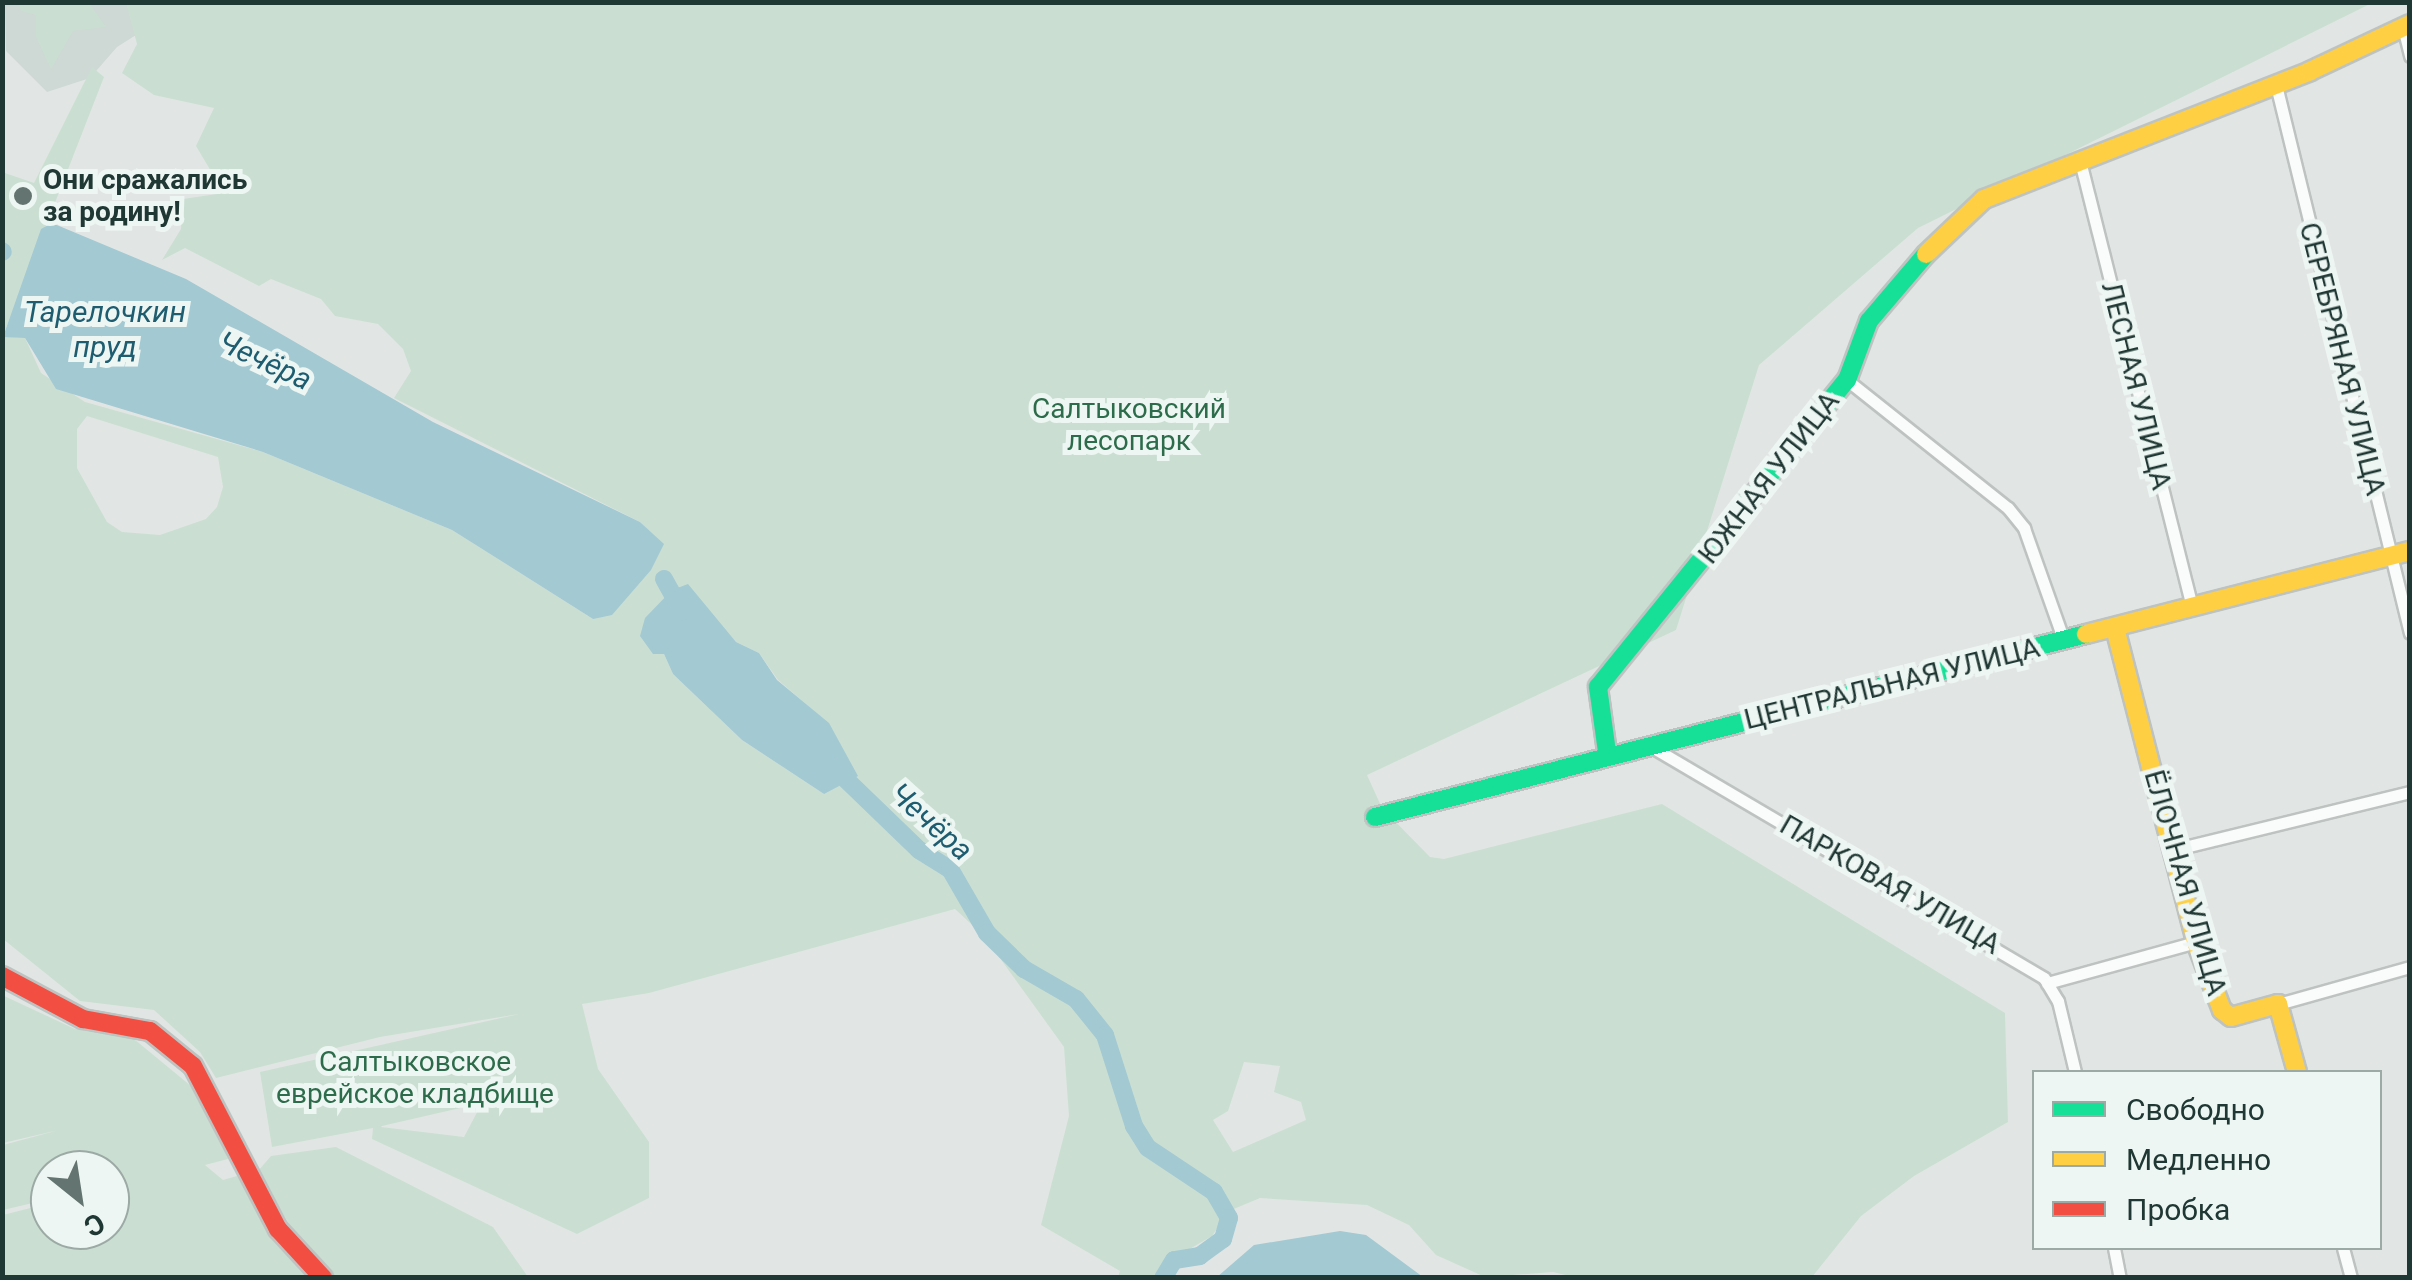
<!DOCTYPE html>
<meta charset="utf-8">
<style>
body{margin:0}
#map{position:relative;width:2412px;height:1280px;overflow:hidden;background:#e1e6e4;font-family:Roboto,sans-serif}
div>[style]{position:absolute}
.built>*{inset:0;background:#ced8d4}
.green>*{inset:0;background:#cadfd2}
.water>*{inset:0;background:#a3c9d3}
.river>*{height:18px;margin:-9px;padding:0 9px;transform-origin:9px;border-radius:9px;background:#a3c9d3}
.roads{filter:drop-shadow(2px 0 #bec3c1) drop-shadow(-2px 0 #bec3c1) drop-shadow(0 2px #bec3c1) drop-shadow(0 -2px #bec3c1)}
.street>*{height:11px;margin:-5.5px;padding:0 5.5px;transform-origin:5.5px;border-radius:5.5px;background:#fafbfb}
.fast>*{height:18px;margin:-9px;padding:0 9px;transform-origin:9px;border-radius:9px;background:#16e098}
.slow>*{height:18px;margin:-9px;padding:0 9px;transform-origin:9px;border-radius:9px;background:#ffcf43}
.jam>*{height:18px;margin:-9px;padding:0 9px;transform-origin:9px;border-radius:9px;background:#f24e42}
.dots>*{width:28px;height:28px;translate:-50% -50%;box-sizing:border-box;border:5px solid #eef6f3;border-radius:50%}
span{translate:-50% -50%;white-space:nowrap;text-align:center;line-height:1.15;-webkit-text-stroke:10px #eef6f3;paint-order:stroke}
.poi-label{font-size:28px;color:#203833;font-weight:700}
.left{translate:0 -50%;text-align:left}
.street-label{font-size:28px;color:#203833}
.park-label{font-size:28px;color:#2d6c4a}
.water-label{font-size:30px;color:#1e5c70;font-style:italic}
.frame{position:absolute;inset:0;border:5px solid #203833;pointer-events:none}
.legend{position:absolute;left:2032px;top:1070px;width:350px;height:180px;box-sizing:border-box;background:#eef6f3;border:2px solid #9caaa6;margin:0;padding:12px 18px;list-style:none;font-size:30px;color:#203833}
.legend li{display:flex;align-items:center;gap:20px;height:50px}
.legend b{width:50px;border:2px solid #9caaa6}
.north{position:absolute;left:30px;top:1150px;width:100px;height:100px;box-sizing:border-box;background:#eef6f3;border:2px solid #9caaa6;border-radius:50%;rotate:150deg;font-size:28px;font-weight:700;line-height:40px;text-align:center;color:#203833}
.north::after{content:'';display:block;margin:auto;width:35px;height:45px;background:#647571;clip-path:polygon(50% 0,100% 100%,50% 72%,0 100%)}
</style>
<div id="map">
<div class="built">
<i style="clip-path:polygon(5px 3px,169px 3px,171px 13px,117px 47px,90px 78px,47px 92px,6px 51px)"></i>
</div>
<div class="green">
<i style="clip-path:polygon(18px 3px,89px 3px,106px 27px,73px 31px,51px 69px,36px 37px,36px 15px,21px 11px)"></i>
<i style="clip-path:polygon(evenodd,126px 3px,2372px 3px,1918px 228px,1759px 365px,1676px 630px,1367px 775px,1382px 808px,1430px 857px,1444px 859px,1662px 804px,2005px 1013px,2008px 1122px,1914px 1176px,1861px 1216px,1812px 1277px,1578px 1278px,1553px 1272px,1485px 1277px,1436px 1255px,1409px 1225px,1367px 1205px,1260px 1198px,1229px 1211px,1212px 1236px,1169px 1261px,1159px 1277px,1118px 1277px,1120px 1271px,1041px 1225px,1069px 1116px,1064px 1047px,984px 936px,955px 909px,649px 993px,582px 1004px,598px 1069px,649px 1142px,649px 1198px,577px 1234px,372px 1139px,373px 1128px,272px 1147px,260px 1072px,519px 1014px,380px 1037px,216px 1078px,200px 1052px,154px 1010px,80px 1001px,3px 939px,2px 172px,34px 183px,92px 67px,104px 77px,3px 336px,25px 338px,41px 373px,85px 402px,263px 452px,452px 530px,593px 619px,663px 544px,640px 522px,394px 398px,411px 371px,403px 349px,378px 324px,335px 316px,321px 299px,271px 279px,259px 286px,185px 248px,162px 260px,181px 229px,183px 199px,224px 193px,196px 146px,214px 108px,154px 95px,122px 73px,137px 44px,126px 3px,87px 416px,218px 457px,223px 487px,217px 507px,206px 519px,160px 535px,122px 532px,107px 522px,77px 468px,77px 429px,87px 416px,126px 3px,689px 590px,736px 642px,759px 653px,778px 680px,828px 723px,835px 743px,824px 794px,742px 740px,673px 674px,664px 654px,689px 590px,126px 3px,1244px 1062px,1280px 1066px,1274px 1092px,1301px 1102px,1306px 1120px,1233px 1152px,1213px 1120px,1228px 1111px,1244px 1062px,126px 3px,482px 1103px,464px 1137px,381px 1127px,382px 1126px,482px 1103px)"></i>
<i style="clip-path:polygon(2px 995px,75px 1029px,134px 1039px,208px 1100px,228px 1159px,205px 1165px,223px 1180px,237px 1176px,296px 1259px,306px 1253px,258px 1171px,271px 1156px,336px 1147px,493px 1227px,528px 1277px,3px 1277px,3px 1215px,50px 1203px,50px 1230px,110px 1230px,110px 1170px,50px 1170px,50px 1199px,3px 1210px,3px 1145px,59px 1130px,3px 1143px)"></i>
</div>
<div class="water">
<i style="clip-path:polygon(52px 223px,186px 279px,433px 422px,640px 522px,664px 544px,651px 570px,612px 615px,593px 619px,452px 530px,263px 452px,56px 389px,25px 338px,3px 337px,41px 229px)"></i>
<i style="clip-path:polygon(688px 584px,736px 642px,759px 653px,777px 680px,829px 723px,858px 776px,824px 794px,742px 740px,673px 674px,664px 654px,653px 654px,640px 636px,645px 618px,672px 590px)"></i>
<i style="clip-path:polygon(1340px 1231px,1366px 1235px,1423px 1277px,1217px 1277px,1254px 1245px)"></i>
</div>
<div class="river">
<i style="left:2px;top:251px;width:1px;rotate:45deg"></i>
<i style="left:664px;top:579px;width:37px;rotate:61deg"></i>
<i style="left:832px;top:766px;width:121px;rotate:44deg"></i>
<i style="left:919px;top:850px;width:36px;rotate:32deg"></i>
<i style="left:950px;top:869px;width:74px;rotate:60deg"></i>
<i style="left:987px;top:933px;width:52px;rotate:44.2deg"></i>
<i style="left:1024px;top:969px;width:60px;rotate:30deg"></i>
<i style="left:1076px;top:999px;width:46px;rotate:51.1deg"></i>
<i style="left:1105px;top:1035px;width:96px;rotate:72.3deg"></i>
<i style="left:1134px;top:1126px;width:26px;rotate:58deg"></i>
<i style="left:1148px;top:1148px;width:79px;rotate:33.7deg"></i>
<i style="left:1214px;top:1192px;width:30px;rotate:60deg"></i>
<i style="left:1229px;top:1218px;width:22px;rotate:106deg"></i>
<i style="left:1223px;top:1239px;width:29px;rotate:144deg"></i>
<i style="left:1200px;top:1256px;width:26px;rotate:171deg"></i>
<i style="left:1174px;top:1260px;width:21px;rotate:121deg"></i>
</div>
<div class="roads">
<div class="street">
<i style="left:2403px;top:27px;width:30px;rotate:76deg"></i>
<i style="left:2276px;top:85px;width:564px;rotate:76.26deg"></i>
<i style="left:2081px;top:165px;width:456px;rotate:75.9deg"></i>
<i style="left:1847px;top:380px;width:206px;rotate:38.5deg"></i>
<i style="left:2008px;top:508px;width:26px;rotate:51deg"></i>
<i style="left:2024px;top:528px;width:120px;rotate:70.5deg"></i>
<i style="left:1652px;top:747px;width:455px;rotate:30.5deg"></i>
<i style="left:2044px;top:978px;width:27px;rotate:59deg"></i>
<i style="left:2058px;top:1001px;width:73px;rotate:76.5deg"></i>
<i style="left:2172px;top:850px;width:245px;rotate:-13.7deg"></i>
<i style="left:2047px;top:983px;width:155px;rotate:-15.4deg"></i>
<i style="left:2278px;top:1004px;width:137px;rotate:-15.7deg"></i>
<i style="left:2114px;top:1248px;width:31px;rotate:79deg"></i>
<i style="left:2343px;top:1248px;width:31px;rotate:75deg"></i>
</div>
<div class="fast">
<i style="left:1607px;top:752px;width:66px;rotate:-97.9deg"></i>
<i style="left:1598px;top:687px;width:395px;rotate:-51deg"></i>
<i style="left:1847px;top:380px;width:63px;rotate:-69.6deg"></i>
<i style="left:1869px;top:321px;width:88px;rotate:-49.6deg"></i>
<i style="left:1375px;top:817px;width:734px;rotate:-14.43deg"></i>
</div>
<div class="slow">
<i style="left:1926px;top:254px;width:80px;rotate:-43.5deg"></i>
<i style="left:1984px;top:199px;width:350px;rotate:-21.4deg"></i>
<i style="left:2310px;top:71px;width:110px;rotate:-25.2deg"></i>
<i style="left:2115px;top:628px;width:324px;rotate:75.5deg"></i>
<i style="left:2196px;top:942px;width:73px;rotate:69.1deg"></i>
<i style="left:2222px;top:1010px;width:11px;rotate:38deg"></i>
<i style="left:2231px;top:1017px;width:49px;rotate:-15.5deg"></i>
<i style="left:2278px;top:1004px;width:71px;rotate:74.4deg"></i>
<i style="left:2086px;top:634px;width:334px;rotate:-14.4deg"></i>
</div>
<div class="jam">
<i style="left:2px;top:976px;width:92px;rotate:28deg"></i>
<i style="left:83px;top:1019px;width:68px;rotate:10.2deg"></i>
<i style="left:150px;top:1031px;width:55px;rotate:39.1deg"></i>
<i style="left:193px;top:1066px;width:184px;rotate:62.5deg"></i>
<i style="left:278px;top:1229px;width:67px;rotate:47.4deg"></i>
</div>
</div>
<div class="dots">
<i style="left:23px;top:196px;background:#647571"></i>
</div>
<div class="poi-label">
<span class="left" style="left:43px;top:196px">Они сражались<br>за родину!</span>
</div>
<div class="street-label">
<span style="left:2342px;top:359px;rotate:76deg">СЕРЕБРЯНАЯ УЛИЦА</span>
<span style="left:2136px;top:386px;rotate:76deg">ЛЕСНАЯ УЛИЦА</span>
<span style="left:1769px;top:478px;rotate:-52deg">ЮЖНАЯ УЛИЦА</span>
<span style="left:1892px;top:684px;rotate:-14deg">ЦЕНТРАЛЬНАЯ УЛИЦА</span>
<span style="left:2185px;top:883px;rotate:74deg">ЁЛОЧНАЯ УЛИЦА</span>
<span style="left:1890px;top:885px;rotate:30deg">ПАРКОВАЯ УЛИЦА</span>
</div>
<div class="park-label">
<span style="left:1129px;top:425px">Салтыковский<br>лесопарк</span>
<span style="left:415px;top:1078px">Салтыковское<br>еврейское кладбище</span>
</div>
<div class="water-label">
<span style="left:105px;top:329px">Тарелочкин<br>пруд</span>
<span style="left:265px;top:361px;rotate:25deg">Чечёра</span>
<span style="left:931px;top:822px;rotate:42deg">Чечёра</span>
</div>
<div class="frame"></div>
<ul class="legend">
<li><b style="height:12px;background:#16e098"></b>Свободно</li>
<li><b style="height:12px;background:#ffcf43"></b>Медленно</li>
<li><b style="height:12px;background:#f24e42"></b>Пробка</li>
</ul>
<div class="north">С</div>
</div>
